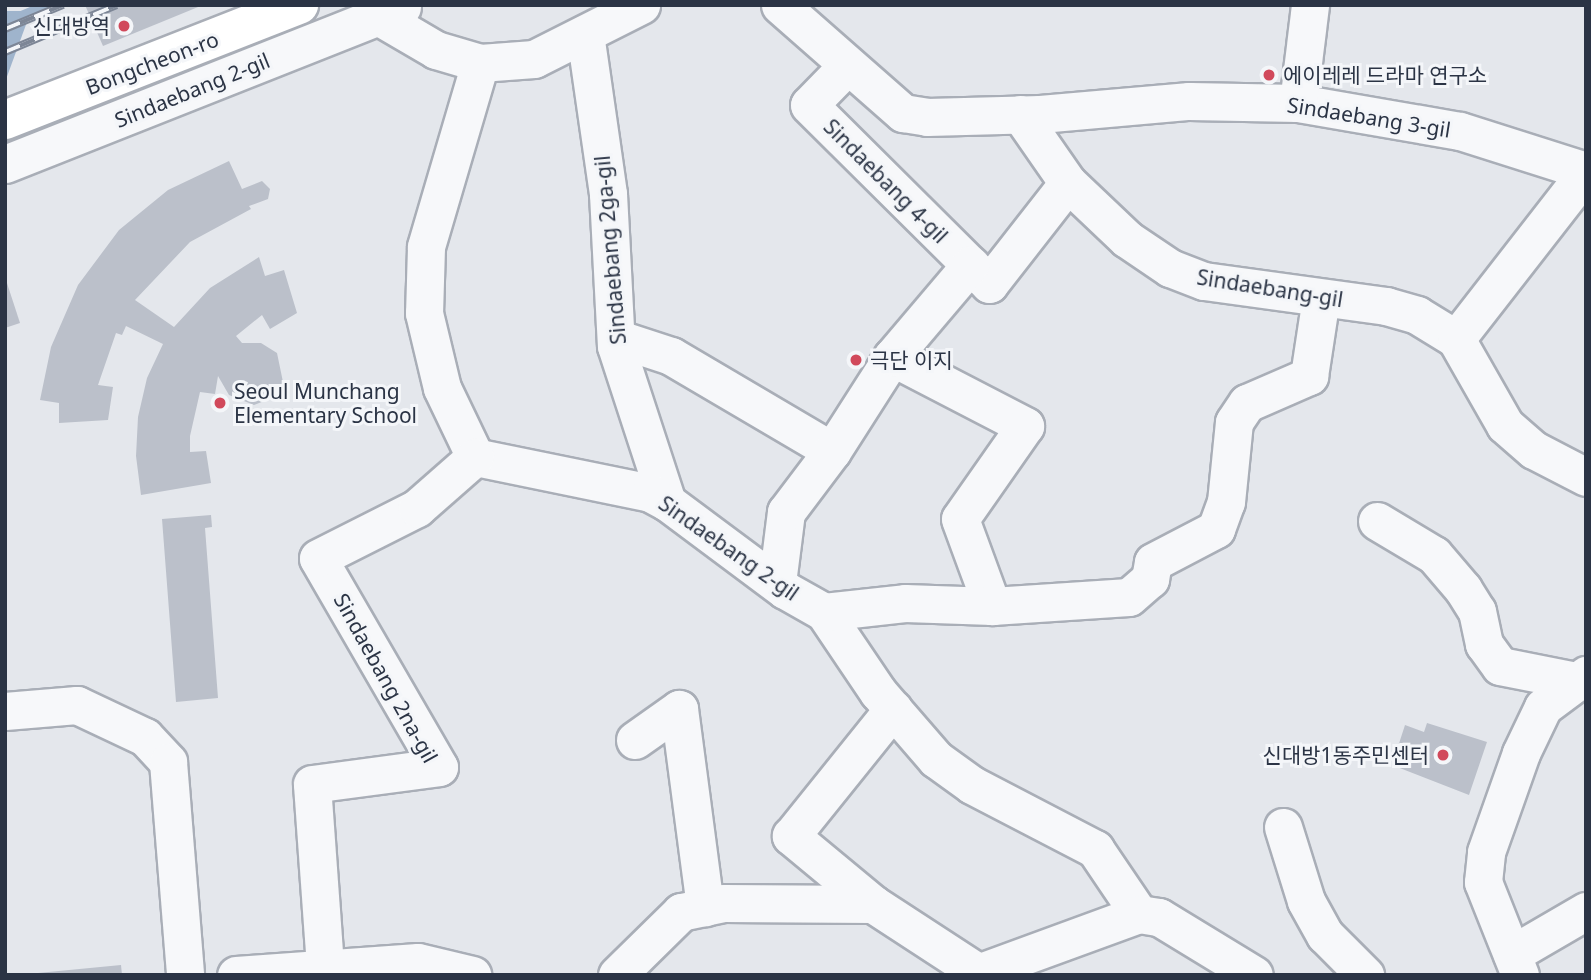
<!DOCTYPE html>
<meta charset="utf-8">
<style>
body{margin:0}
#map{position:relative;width:1591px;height:980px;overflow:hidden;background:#e4e7ec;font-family:"Noto Sans","Noto Sans KR",sans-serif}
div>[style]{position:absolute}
.water>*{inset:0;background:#9fb4cc}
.stream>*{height:8px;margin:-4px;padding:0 4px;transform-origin:4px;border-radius:4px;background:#9fb4cc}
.building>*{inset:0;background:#bbc0ca}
.roads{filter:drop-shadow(2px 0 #a9aeb7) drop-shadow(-2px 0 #a9aeb7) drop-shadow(0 2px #a9aeb7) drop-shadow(0 -2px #a9aeb7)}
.minor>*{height:37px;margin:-18.5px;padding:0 18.5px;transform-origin:18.5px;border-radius:18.5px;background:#f7f8fa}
.major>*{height:38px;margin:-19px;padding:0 19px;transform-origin:19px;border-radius:19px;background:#fff}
.rail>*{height:8px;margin-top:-4px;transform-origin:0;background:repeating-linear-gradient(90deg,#f4f6f9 0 16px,#7d8696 0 32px);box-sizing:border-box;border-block:2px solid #7d8696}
.dots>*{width:19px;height:19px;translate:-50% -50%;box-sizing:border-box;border:4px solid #f4f6f9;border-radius:50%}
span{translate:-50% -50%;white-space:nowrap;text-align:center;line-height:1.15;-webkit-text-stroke:6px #f4f6f9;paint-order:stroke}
.poi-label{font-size:21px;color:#2b3445}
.right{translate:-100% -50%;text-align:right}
.left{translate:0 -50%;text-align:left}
.street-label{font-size:21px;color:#2b3445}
.frame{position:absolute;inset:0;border:7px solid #2b3445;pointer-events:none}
</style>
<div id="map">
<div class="water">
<i style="clip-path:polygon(5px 11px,31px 11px,5px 82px)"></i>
</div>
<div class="stream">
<i style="left:5px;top:22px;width:43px;rotate:-23deg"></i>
</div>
<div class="building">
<i style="clip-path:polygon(85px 5px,203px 5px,103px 46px)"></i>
<i style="clip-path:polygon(229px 161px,242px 189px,262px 181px,270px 189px,268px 199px,249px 206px,251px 209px,190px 242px,135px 300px,174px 327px,210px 288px,259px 257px,265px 276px,284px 270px,297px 313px,270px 329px,262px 315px,236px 336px,242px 343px,261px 343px,277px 353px,283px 382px,272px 398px,254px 405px,229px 395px,218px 376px,215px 394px,200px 392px,190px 436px,190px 452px,206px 451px,211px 483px,141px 495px,136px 456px,138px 417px,147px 378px,163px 344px,126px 326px,122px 335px,116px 333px,98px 385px,113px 387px,108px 420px,59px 423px,59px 403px,40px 400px,51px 347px,78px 285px,119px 230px,168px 190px)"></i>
<i style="clip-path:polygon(5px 277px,20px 323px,5px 328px)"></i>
<i style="clip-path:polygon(211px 515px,212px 527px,205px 528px,218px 698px,176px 702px,162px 519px)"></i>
<i style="clip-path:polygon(1427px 723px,1487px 742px,1469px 795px,1392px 765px,1405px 725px,1424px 732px)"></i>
<i style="clip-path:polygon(121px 965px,122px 975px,38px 975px,38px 973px)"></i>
</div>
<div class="roads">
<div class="minor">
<i style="left:780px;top:5px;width:164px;rotate:41.3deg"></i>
<i style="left:903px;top:113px;width:24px;rotate:9deg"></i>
<i style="left:927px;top:117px;width:113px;rotate:-1.5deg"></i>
<i style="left:1040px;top:114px;width:150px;rotate:-5deg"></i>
<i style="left:1189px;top:101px;width:109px;rotate:1.1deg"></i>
<i style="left:1298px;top:103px;width:164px;rotate:9.8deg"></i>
<i style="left:1460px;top:131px;width:132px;rotate:17.6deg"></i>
<i style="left:378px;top:16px;width:67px;rotate:30.4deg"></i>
<i style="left:436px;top:50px;width:46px;rotate:16.5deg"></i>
<i style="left:480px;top:63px;width:192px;rotate:106.4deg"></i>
<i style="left:426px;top:247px;width:66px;rotate:91.7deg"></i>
<i style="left:424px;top:313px;width:77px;rotate:76.5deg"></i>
<i style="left:442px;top:388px;width:76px;rotate:64.4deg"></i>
<i style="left:585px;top:34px;width:162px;rotate:81.8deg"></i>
<i style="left:608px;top:194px;width:152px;rotate:87deg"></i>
<i style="left:616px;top:346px;width:164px;rotate:71.9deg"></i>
<i style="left:480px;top:63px;width:54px;rotate:-4.2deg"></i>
<i style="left:534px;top:59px;width:120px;rotate:-26.8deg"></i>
<i style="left:847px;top:66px;width:54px;rotate:134.3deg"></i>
<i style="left:809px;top:105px;width:254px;rotate:44.8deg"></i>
<i style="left:989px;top:284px;width:128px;rotate:-52deg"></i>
<i style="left:1298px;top:103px;width:99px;rotate:-83deg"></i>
<i style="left:1020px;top:114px;width:84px;rotate:55.2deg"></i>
<i style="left:1068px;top:183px;width:81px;rotate:43.5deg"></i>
<i style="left:1127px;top:239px;width:52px;rotate:34deg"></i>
<i style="left:1170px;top:268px;width:36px;rotate:21deg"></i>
<i style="left:1204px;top:281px;width:184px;rotate:7.8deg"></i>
<i style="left:1386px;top:306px;width:32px;rotate:16deg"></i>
<i style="left:1417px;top:315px;width:46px;rotate:31.6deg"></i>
<i style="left:1456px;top:339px;width:99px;rotate:60.3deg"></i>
<i style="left:1505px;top:425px;width:38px;rotate:41deg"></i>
<i style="left:1534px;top:450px;width:59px;rotate:27.4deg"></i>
<i style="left:5px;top:164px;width:427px;rotate:-21.6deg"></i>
<i style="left:616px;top:338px;width:58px;rotate:18.1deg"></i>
<i style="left:671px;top:356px;width:187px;rotate:30.5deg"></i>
<i style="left:1456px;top:339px;width:212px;rotate:-52.1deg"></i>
<i style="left:892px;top:357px;width:150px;rotate:27.4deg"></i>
<i style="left:1025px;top:426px;width:113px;rotate:125deg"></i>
<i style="left:960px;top:519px;width:93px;rotate:69.8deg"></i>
<i style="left:475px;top:457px;width:179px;rotate:11.6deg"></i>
<i style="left:650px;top:493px;width:19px;rotate:28deg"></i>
<i style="left:667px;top:502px;width:147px;rotate:36.7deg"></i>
<i style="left:785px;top:590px;width:45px;rotate:29.4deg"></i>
<i style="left:824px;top:612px;width:97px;rotate:56deg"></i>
<i style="left:878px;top:692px;width:89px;rotate:49.1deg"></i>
<i style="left:936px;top:759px;width:44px;rotate:35.8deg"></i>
<i style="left:972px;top:785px;width:139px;rotate:27.5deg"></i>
<i style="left:1095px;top:849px;width:78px;rotate:55.9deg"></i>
<i style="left:1377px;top:521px;width:66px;rotate:30.8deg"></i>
<i style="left:1434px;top:555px;width:45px;rotate:49.5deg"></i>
<i style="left:1463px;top:589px;width:26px;rotate:58deg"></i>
<i style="left:1477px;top:611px;width:34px;rotate:78deg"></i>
<i style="left:1484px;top:644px;width:27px;rotate:54deg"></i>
<i style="left:1500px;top:666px;width:77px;rotate:11.2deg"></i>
<i style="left:777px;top:583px;width:72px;rotate:-82.8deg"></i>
<i style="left:786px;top:512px;width:76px;rotate:-53deg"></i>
<i style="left:832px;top:451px;width:112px;rotate:-57.4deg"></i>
<i style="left:892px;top:357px;width:121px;rotate:-49.7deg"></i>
<i style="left:824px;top:612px;width:81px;rotate:-6.3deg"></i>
<i style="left:905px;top:603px;width:87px;rotate:2deg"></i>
<i style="left:992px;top:606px;width:137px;rotate:-3.8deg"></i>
<i style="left:1129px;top:597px;width:28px;rotate:-41deg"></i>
<i style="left:1150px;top:579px;width:17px;rotate:-80deg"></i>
<i style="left:1153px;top:562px;width:71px;rotate:-27.6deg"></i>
<i style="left:1216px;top:529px;width:29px;rotate:-70deg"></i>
<i style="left:1226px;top:502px;width:80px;rotate:-84.3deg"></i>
<i style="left:1234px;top:422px;width:23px;rotate:-56deg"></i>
<i style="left:1247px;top:403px;width:68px;rotate:-23.5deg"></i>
<i style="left:1309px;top:376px;width:79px;rotate:-81.3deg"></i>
<i style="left:5px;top:711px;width:72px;rotate:-4.8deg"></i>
<i style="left:77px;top:705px;width:75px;rotate:25.2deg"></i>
<i style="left:145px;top:737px;width:34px;rotate:47deg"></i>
<i style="left:168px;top:762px;width:214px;rotate:85.4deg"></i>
<i style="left:635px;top:740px;width:54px;rotate:-35.2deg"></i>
<i style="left:679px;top:709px;width:200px;rotate:82.5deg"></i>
<i style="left:1283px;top:827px;width:77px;rotate:72.7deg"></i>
<i style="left:1306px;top:901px;width:39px;rotate:61deg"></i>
<i style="left:1325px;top:935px;width:57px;rotate:45deg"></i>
<i style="left:873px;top:904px;width:107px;rotate:-140.3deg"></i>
<i style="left:791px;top:836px;width:163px;rotate:-51.2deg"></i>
<i style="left:1512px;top:954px;width:86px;rotate:-30.2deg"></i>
<i style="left:325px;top:966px;width:182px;rotate:-94.1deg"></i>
<i style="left:312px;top:784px;width:128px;rotate:-7.6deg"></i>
<i style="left:439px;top:767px;width:241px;rotate:-120.1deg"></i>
<i style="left:318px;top:558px;width:111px;rotate:-26.8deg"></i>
<i style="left:417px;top:508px;width:77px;rotate:-41.3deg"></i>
<i style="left:236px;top:975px;width:182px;rotate:-4.1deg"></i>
<i style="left:418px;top:962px;width:56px;rotate:13.5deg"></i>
<i style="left:617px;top:975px;width:90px;rotate:-44.5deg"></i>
<i style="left:681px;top:912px;width:44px;rotate:-11.8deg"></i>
<i style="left:724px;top:903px;width:149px;rotate:0.4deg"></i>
<i style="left:873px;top:904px;width:130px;rotate:33.1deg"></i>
<i style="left:972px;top:975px;width:178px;rotate:-20.1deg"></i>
<i style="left:1139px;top:914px;width:20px;rotate:9deg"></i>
<i style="left:1159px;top:917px;width:111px;rotate:31.4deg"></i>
<i style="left:1520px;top:975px;width:100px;rotate:-111.7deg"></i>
<i style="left:1483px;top:882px;width:30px;rotate:-84deg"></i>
<i style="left:1486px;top:852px;width:105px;rotate:-70.5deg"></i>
<i style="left:1521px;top:753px;width:51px;rotate:-64.4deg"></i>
<i style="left:1543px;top:707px;width:54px;rotate:-36.7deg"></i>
</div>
<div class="major">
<i style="left:5px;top:120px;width:316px;rotate:-21.4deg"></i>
</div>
</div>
<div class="rail">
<i style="left:5px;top:29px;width:63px;rotate:-22.5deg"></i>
<i style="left:5px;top:52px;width:121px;rotate:-22.8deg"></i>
</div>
<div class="dots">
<i style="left:124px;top:26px;background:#d1495b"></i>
<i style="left:1269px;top:75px;background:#d1495b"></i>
<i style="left:856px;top:360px;background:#d1495b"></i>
<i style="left:220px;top:403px;background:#d1495b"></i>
<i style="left:1443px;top:755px;background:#d1495b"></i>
</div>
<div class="poi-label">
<span class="right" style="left:110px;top:26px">신대방역</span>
<span class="left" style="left:1283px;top:75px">에이레레 드라마 연구소</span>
<span class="left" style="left:870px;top:360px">극단 이지</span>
<span class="left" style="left:234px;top:403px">Seoul Munchang<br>Elementary School</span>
<span class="right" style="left:1429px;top:755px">신대방1동주민센터</span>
</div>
<div class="street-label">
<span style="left:152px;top:63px;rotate:-21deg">Bongcheon-ro</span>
<span style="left:192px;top:90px;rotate:-22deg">Sindaebang 2-gil</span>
<span style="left:1369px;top:117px;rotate:9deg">Sindaebang 3-gil</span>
<span style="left:886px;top:181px;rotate:45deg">Sindaebang 4-gil</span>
<span style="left:610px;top:250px;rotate:-95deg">Sindaebang 2ga-gil</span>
<span style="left:1270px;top:288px;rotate:9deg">Sindaebang-gil</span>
<span style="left:729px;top:548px;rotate:35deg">Sindaebang 2-gil</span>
<span style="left:386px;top:678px;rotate:61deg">Sindaebang 2na-gil</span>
</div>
<div class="frame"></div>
</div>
